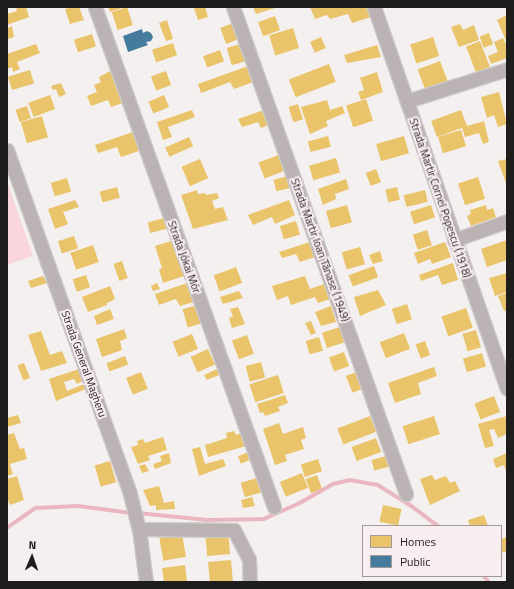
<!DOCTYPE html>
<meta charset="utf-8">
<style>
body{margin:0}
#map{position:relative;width:514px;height:589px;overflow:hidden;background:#f5f0f0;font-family:"Titillium Web",sans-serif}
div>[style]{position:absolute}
.green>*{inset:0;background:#f8d6dc}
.homes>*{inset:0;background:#e9c46a;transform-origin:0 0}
.public>*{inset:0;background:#457b9d}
.stream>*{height:3.5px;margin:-1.75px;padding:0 1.75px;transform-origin:1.75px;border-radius:1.75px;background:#eab7c1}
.roads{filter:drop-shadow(1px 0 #cecbcb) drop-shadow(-1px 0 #cecbcb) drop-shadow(0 1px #cecbcb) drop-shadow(0 -1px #cecbcb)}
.minor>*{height:13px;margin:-6.5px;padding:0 6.5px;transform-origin:6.5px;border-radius:6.5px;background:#bbb2b4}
span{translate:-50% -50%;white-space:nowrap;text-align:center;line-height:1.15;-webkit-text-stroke:4px #f8edef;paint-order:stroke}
.street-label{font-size:11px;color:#1f1c1c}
.frame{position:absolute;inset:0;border:8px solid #1f1c1c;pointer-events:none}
.legend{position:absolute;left:362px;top:525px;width:140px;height:52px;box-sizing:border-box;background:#f8edef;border:1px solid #a1999b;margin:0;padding:5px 7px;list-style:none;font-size:12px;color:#1f1c1c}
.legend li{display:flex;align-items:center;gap:8px;height:20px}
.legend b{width:20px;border:1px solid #a1999b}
.north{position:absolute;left:12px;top:537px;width:40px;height:40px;-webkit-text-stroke:3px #f8edef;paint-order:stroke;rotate:2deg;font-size:11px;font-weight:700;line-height:16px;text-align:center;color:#1f1c1c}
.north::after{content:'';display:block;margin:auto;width:14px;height:18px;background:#1f1c1c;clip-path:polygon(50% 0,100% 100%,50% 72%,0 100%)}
</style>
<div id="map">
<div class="green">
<i style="clip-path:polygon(7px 181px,33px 256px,7px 265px)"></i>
</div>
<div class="homes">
<i style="clip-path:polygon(16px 7px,26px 7px,29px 17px,7px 25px,7px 14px,17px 11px)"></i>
<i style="clip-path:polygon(72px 7px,79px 7px,84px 20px,70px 24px,65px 9px)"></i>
<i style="clip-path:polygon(108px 7px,124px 7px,110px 12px)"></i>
<i style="left:127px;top:7px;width:19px;height:16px;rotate:72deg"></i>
<i style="clip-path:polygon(205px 7px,208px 17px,198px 20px,194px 8px)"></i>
<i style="clip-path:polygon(253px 7px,278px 7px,256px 14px)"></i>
<i style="clip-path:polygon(310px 7px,366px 7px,371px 17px,352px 23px,348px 14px,330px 19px,327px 15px,315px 19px)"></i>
<i style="clip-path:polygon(507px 15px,507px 43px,497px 20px)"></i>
<i style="left:275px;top:16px;width:15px;height:18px;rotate:70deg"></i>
<i style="clip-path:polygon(167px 20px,173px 39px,166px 41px,159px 23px)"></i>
<i style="left:236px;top:22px;width:17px;height:17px;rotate:69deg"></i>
<i style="clip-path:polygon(460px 24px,463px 30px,474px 25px,479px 40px,459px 47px,451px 27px)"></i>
<i style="clip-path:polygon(12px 26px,14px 37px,8px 39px,8px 28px)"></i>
<i style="left:293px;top:28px;width:21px;height:25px;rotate:73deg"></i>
<i style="left:489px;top:33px;width:12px;height:10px;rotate:70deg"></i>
<i style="left:92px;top:34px;width:13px;height:19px;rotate:72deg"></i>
<i style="left:321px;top:37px;width:12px;height:12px;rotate:66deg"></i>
<i style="left:433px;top:37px;width:20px;height:24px;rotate:72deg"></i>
<i style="clip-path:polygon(503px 38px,507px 46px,507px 58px,491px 64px,488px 56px,498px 52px,494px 42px)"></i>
<i style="left:480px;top:41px;width:28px;height:15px;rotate:69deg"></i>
<i style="left:173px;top:43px;width:13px;height:22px;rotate:72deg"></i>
<i style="left:244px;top:43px;width:18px;height:18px;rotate:74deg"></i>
<i style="clip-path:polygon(36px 44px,40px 53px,17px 62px,20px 69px,13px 72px,12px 67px,7px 69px,7px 54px)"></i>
<i style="clip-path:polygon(377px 45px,381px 57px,347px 63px,344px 55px)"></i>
<i style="left:220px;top:50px;width:12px;height:18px;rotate:70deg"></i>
<i style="left:440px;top:61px;width:22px;height:24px;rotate:69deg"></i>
<i style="left:329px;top:64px;width:19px;height:43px;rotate:69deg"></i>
<i style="clip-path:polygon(251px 65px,256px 81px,234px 89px,230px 82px,201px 93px,198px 84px)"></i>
<i style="clip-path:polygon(114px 69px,126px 102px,111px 107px,108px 100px,91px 106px,87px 96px,97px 92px,94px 85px,101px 82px,99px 77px)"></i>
<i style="left:30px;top:70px;width:14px;height:23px;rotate:73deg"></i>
<i style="left:166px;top:71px;width:15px;height:16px;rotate:70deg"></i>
<i style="clip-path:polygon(377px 72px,383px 92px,361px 100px,358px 92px,364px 90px,360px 78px)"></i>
<i style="clip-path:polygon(61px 83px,66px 94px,59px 97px,56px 89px,53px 90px,51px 86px)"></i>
<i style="clip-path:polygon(499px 92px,507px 124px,498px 127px,494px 115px,487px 118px,481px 97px)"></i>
<i style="left:50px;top:95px;width:15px;height:23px;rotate:70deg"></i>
<i style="left:164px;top:95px;width:13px;height:17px;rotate:67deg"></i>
<i style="left:366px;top:99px;width:23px;height:21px;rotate:72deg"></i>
<i style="clip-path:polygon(327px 100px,330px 110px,342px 106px,345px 113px,326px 121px,328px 126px,310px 134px,301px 107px)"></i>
<i style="left:298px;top:104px;width:16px;height:10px;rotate:72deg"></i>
<i style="left:27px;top:106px;width:13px;height:12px;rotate:72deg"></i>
<i style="clip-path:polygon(192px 110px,195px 117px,168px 127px,172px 137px,163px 140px,157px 122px)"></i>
<i style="clip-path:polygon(264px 110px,269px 125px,261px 128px,258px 122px,242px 127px,238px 119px)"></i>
<i style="clip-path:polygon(461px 110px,467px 126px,484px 121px,489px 142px,483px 144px,479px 133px,465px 137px,462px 128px,437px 137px,431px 121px)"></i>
<i style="left:42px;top:116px;width:22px;height:22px;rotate:74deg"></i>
<i style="left:461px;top:130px;width:17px;height:24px;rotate:73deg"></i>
<i style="clip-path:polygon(133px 132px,139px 151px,121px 157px,117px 147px,98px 153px,95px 145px)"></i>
<i style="left:328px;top:136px;width:11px;height:21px;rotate:75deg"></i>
<i style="left:404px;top:136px;width:18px;height:29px;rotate:74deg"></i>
<i style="left:189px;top:137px;width:10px;height:26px;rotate:66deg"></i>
<i style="left:281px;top:154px;width:17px;height:24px;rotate:69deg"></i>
<i style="left:336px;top:158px;width:15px;height:28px;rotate:74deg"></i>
<i style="left:200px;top:159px;width:21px;height:20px;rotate:67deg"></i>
<i style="clip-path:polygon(507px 159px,507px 186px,498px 161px)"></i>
<i style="left:376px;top:169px;width:14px;height:11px;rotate:69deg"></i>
<i style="left:288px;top:176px;width:12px;height:15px;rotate:76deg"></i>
<i style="left:478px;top:177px;width:23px;height:21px;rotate:72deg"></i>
<i style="left:67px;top:178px;width:14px;height:17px;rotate:73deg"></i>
<i style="clip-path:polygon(346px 179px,349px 189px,335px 194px,336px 199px,323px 205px,318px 189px)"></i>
<i style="left:117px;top:187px;width:11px;height:18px;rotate:75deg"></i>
<i style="left:397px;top:187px;width:13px;height:12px;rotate:77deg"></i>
<i style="clip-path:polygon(197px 190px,198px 194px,205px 193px,206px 195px,217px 193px,219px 198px,212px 201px,215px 209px,223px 207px,228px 220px,193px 229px,181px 195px)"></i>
<i style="left:425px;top:190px;width:12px;height:22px;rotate:76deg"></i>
<i style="clip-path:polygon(75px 200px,79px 207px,63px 212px,68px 224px,55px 229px,48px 209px)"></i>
<i style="clip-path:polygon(289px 200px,295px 215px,275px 224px,272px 217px,253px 225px,248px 215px)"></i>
<i style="left:347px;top:205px;width:18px;height:22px;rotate:74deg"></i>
<i style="left:431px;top:205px;width:13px;height:22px;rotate:72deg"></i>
<i style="clip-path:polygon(486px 205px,487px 210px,493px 208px,496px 217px,471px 226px,467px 216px,471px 214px,470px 210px)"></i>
<i style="left:164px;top:218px;width:11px;height:17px;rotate:75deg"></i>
<i style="left:296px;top:221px;width:14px;height:17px;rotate:73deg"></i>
<i style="left:427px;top:230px;width:16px;height:15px;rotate:72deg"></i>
<i style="left:74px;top:236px;width:13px;height:17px;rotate:72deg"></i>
<i style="clip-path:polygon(507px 240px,507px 260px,487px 267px,481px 249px)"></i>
<i style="clip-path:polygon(171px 241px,184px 276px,163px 283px,159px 269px,162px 268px,155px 246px)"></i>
<i style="clip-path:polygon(310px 242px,315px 257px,300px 262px,296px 254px,282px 258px,279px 252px)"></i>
<i style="clip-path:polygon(445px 242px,451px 257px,432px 264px,430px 259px,418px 264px,414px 253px)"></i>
<i style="left:93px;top:245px;width:18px;height:24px;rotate:71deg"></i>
<i style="left:360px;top:247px;width:18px;height:19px;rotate:74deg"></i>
<i style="clip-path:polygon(380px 251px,383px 261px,373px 264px,369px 255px)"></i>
<i style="left:122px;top:261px;width:18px;height:9px;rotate:71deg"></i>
<i style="clip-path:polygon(453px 263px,458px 280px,442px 285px,438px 275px,421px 281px,419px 275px)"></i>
<i style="left:374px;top:266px;width:12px;height:27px;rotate:70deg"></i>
<i style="left:236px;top:267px;width:17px;height:24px;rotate:69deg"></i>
<i style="clip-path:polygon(507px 273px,507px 292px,495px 296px,489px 278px)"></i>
<i style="left:86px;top:275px;width:13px;height:14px;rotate:72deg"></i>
<i style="clip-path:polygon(43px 276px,47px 283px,31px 288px,28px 281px)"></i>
<i style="clip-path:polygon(305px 276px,310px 289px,324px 284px,330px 299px,318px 303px,315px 297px,291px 305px,288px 296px,277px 300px,272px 286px)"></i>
<i style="clip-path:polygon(157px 283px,160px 289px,153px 291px,151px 286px)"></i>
<i style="clip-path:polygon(187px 283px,194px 302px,180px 306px,176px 299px,159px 305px,155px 294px)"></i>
<i style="clip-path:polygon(110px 286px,115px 299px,107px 303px,107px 305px,88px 312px,82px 297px)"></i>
<i style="clip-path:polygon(378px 290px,386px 305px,360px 316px,354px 297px)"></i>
<i style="clip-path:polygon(239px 291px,243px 298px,223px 304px,220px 297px)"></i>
<i style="clip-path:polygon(507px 293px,507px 310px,504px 311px,498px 296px)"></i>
<i style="left:407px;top:304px;width:16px;height:16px;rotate:72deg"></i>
<i style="left:197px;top:305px;width:19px;height:15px;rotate:74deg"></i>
<i style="clip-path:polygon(331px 306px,336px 322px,321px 326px,315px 312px)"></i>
<i style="clip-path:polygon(238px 307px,245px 324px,232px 328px,229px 318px,233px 316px,230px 309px)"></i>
<i style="left:466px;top:308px;width:21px;height:26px;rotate:71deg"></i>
<i style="clip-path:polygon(110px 309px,114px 319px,97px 325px,94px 316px)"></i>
<i style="clip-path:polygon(311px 321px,316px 333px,311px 335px,305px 323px)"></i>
<i style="left:340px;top:327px;width:16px;height:19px;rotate:72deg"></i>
<i style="clip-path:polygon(124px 329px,127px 338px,120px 341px,122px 350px,102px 357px,96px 339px)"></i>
<i style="left:476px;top:330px;width:18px;height:14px;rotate:74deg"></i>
<i style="clip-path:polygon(41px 331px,50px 355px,62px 351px,67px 363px,41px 371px,28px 335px)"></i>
<i style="left:404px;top:333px;width:17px;height:26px;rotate:69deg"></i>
<i style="left:192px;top:334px;width:16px;height:21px;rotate:68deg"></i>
<i style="left:247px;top:335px;width:20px;height:16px;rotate:70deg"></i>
<i style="left:319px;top:337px;width:14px;height:14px;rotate:73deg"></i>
<i style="left:425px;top:341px;width:15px;height:10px;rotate:70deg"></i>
<i style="left:208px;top:349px;width:17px;height:19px;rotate:66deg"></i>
<i style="left:344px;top:352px;width:15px;height:16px;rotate:70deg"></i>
<i style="left:482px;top:353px;width:14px;height:20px;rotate:73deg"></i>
<i style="left:125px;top:356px;width:9px;height:20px;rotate:69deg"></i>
<i style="left:261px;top:362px;width:16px;height:16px;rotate:75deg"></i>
<i style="left:24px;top:363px;width:16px;height:7px;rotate:68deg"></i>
<i style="clip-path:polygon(434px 367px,437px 376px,418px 383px,421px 394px,395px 403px,388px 383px)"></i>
<i style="clip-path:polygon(79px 369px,83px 381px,77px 384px,74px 379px,64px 382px,67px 391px,84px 384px,86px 389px,56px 401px,49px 379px)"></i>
<i style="clip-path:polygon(217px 369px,219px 375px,207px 380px,204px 375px)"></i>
<i style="left:141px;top:372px;width:18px;height:16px;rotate:68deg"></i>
<i style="left:356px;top:372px;width:18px;height:11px;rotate:68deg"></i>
<i style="left:278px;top:375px;width:19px;height:30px;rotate:72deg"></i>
<i style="clip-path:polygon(285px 395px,288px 403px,278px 407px,280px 411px,265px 416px,263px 412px,260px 413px,257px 404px)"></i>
<i style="left:494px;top:396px;width:17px;height:21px;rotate:69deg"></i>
<i style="clip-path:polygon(18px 415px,21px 423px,7px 427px,7px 418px)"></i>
<i style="left:370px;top:416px;width:17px;height:35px;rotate:69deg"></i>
<i style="left:434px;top:416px;width:19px;height:33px;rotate:72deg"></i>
<i style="clip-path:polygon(507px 416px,507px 434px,498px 438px,494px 429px,489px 430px,494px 446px,485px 448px,478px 424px)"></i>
<i style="clip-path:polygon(279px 423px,283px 434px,303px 427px,306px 438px,301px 440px,304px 449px,285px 455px,287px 461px,275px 465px,263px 429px)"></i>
<i style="clip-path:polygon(234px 431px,236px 435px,242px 433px,246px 446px,208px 457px,205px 445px,227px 438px,226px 433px)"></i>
<i style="clip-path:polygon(14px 433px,20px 449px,24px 448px,27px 459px,10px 464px,13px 474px,7px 476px,7px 435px)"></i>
<i style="clip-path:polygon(163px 437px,167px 450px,148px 456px,150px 460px,138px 464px,131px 447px,138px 445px,137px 441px,143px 439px,145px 443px)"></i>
<i style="left:376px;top:438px;width:15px;height:26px;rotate:70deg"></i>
<i style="clip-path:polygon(200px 447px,205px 464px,223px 459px,226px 466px,199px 476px,192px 449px)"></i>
<i style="left:248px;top:452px;width:8px;height:11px;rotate:67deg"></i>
<i style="clip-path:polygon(169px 453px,171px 463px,155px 469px,153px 464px,162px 461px,160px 456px)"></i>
<i style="clip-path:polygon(507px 453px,507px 474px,504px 465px,496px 468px,493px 459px)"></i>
<i style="left:386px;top:456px;width:11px;height:15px;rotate:75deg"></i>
<i style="left:318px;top:459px;width:13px;height:18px;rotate:72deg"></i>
<i style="left:110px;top:461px;width:22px;height:16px;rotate:74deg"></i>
<i style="clip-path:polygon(145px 464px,149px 471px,142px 473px,139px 466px)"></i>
<i style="left:302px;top:473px;width:16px;height:24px;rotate:68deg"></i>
<i style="left:317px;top:475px;width:15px;height:12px;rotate:70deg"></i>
<i style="clip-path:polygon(432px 475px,435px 480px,446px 476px,450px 483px,455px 481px,460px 491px,430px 505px,420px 479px)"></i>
<i style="clip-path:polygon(17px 476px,24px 500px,10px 505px,7px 498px,7px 479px)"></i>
<i style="left:257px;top:478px;width:15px;height:17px;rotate:74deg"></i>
<i style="clip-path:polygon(159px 486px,164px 503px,174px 501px,175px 509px,156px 510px,156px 505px,150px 506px,143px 490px)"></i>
<i style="clip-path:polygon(252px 497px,255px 506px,243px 508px,241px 500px)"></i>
<i style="left:383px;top:505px;width:19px;height:17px;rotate:12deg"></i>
<i style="clip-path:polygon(484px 515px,488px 526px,470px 526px,468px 520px)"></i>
<i style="left:228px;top:530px;width:24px;height:23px;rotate:85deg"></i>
<i style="left:182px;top:534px;width:23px;height:23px;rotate:80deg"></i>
<i style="clip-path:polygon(507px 537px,507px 551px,501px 553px,501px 539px)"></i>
<i style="left:231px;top:560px;width:22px;height:23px;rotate:85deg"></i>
<i style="clip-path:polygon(185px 565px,187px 582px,164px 582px,162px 568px)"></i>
</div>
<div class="public">
<i style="clip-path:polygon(142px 29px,143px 33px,147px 31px,151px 33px,153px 37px,151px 41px,146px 42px,148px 45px,128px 52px,123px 36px)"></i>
</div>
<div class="stream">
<i style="left:138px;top:513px;width:69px;rotate:5.8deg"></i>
<i style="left:207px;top:520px;width:57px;rotate:-1deg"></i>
<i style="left:264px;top:519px;width:37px;rotate:-24deg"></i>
<i style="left:298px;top:504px;width:40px;rotate:-29.7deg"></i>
<i style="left:333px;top:484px;width:17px;rotate:-13deg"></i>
<i style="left:350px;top:480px;width:28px;rotate:10deg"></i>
<i style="left:378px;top:485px;width:36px;rotate:32deg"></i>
<i style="left:409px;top:504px;width:36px;rotate:37deg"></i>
<i style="left:7px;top:528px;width:35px;rotate:-35deg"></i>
<i style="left:36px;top:508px;width:42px;rotate:-2.7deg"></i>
<i style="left:78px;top:506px;width:53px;rotate:7.5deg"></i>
<i style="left:484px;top:576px;width:8px;rotate:50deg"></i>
</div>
<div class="roads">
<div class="minor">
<i style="left:95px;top:7px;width:531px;rotate:70.3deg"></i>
<i style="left:233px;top:7px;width:517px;rotate:70.44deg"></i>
<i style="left:374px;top:7px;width:404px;rotate:70.8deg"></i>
<i style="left:407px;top:101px;width:105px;rotate:-17.7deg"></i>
<i style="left:7px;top:150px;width:365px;rotate:70.3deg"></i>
<i style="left:130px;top:494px;width:36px;rotate:76deg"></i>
<i style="left:139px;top:529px;width:53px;rotate:82.5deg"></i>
<i style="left:454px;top:240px;width:56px;rotate:-19.7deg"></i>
<i style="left:139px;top:529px;width:95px;rotate:0.6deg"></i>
<i style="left:234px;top:530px;width:33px;rotate:63deg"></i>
<i style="left:249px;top:559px;width:23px;rotate:88deg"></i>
</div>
</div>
<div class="street-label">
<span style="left:440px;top:198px;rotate:71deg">Strada Martir Cornel Popescu (1918)</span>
<span style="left:320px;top:250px;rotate:70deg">Strada Martir Ioan Tănase (1949)</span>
<span style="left:184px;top:257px;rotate:70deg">Strada Jókai Mór</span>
<span style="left:84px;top:364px;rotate:70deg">Strada General Magheru</span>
</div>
<div class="frame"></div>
<ul class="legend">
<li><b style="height:11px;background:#e9c46a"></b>Homes</li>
<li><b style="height:11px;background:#457b9d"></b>Public</li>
</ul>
<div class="north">N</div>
</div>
